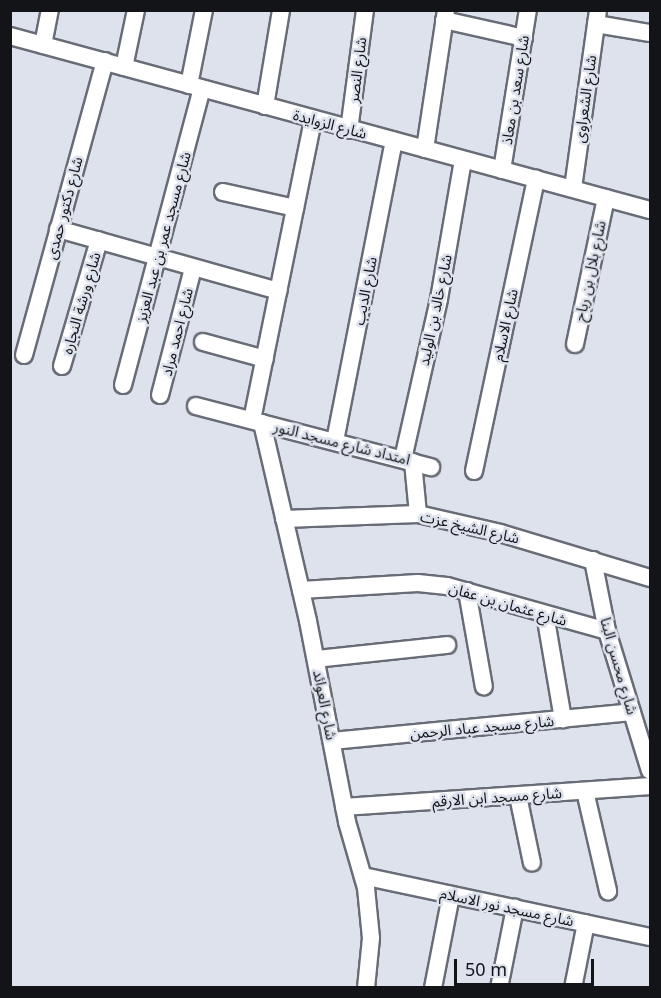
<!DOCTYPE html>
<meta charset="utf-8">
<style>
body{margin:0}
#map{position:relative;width:661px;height:998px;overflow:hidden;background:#dee2ed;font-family:"Noto Sans","Noto Sans Arabic",sans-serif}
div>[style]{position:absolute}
.roads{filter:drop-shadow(2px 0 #686c76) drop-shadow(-2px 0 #686c76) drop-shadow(0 2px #686c76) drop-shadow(0 -2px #686c76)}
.minor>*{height:16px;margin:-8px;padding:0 8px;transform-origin:8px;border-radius:8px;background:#fff}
span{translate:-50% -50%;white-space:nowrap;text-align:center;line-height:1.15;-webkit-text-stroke:5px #dee2ed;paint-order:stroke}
.street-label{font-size:15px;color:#131418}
.frame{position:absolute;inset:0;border:12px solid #131418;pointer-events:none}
.scale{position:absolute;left:454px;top:959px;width:140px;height:27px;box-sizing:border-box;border:3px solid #131418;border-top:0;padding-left:8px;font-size:18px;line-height:21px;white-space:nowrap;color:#131418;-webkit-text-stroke:4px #dee2ed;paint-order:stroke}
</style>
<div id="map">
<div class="roads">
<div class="minor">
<i style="left:444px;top:20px;width:82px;rotate:12.7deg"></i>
<i style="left:596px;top:24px;width:55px;rotate:9.5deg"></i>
<i style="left:10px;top:36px;width:663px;rotate:15.21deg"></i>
<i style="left:43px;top:45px;width:36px;rotate:-79deg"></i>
<i style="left:124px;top:67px;width:58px;rotate:-78.1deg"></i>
<i style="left:189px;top:85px;width:76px;rotate:-78.7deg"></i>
<i style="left:265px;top:106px;width:97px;rotate:-80.5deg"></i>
<i style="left:349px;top:130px;width:121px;rotate:-82.4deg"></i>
<i style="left:425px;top:149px;width:141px;rotate:-81.4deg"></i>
<i style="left:502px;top:170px;width:162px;rotate:-80.8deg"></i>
<i style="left:573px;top:188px;width:180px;rotate:-82deg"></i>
<i style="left:223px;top:192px;width:74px;rotate:12.5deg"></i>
<i style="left:58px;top:229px;width:229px;rotate:15.7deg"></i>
<i style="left:203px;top:342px;width:64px;rotate:15.3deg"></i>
<i style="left:575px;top:344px;width:149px;rotate:-78deg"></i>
<i style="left:24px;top:355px;width:305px;rotate:-74.6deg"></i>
<i style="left:62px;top:366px;width:131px;rotate:-73.6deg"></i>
<i style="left:123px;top:385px;width:306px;rotate:-75.1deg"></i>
<i style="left:160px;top:395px;width:131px;rotate:-75.4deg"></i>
<i style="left:196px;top:406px;width:243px;rotate:14.6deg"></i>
<i style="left:252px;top:420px;width:307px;rotate:-78.5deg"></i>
<i style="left:262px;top:423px;width:203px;rotate:76.9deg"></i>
<i style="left:308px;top:621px;width:205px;rotate:79deg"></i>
<i style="left:347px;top:822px;width:69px;rotate:73.9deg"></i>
<i style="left:366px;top:888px;width:50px;rotate:84.3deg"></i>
<i style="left:371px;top:938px;width:50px;rotate:95.7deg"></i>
<i style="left:335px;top:441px;width:306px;rotate:-78.9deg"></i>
<i style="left:403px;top:459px;width:164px;rotate:-77.3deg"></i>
<i style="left:439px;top:299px;width:141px;rotate:-80.2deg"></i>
<i style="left:413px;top:462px;width:52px;rotate:84.5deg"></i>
<i style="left:474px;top:471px;width:299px;rotate:-78deg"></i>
<i style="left:284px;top:519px;width:134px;rotate:-2.1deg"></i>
<i style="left:418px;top:514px;width:84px;rotate:13deg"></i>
<i style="left:500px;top:533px;width:157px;rotate:16.7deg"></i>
<i style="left:593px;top:560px;width:72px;rotate:78.8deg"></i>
<i style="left:607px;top:631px;width:146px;rotate:72.9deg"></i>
<i style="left:301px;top:590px;width:117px;rotate:-3.4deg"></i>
<i style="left:418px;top:583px;width:29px;rotate:6deg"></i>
<i style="left:447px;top:586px;width:166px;rotate:15.7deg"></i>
<i style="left:467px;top:591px;width:97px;rotate:80deg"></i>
<i style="left:545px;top:614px;width:107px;rotate:80.3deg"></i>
<i style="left:316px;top:659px;width:132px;rotate:-6.1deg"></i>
<i style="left:332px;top:741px;width:301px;rotate:-5.5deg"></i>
<i style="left:585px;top:791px;width:103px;rotate:77deg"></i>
<i style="left:518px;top:796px;width:68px;rotate:78.2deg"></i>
<i style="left:344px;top:807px;width:307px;rotate:-3.9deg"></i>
<i style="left:363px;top:876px;width:293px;rotate:12deg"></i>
<i style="left:433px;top:988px;width:95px;rotate:-79deg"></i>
<i style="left:499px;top:988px;width:82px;rotate:-78.7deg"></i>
<i style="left:573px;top:988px;width:66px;rotate:-78.7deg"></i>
</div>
</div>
<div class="street-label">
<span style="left:357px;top:70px;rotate:-83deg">شارع النصر</span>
<span style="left:515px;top:90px;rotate:-81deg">شارع سعد بن معاذ</span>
<span style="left:585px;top:99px;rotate:-82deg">شارع الشعراوى</span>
<span style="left:330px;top:124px;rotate:15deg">شارع الزوايدة</span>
<span style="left:64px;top:208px;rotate:-75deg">شارع دكتور حمدى</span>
<span style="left:163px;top:237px;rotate:-75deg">شارع مسجد عمر بن عبد العزيز</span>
<span style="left:590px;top:271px;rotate:-78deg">شارع بلال بن رباح</span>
<span style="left:365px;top:291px;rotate:-79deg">شارع الديب</span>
<span style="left:81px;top:303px;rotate:-74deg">شارع ورشة النجاره</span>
<span style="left:435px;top:310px;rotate:-78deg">شارع خالد بن الوليد</span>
<span style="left:505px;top:325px;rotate:-78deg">شارع الاسلام</span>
<span style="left:177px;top:332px;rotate:-76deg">شارع احمد مراد</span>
<span style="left:342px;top:443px;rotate:14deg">امتداد شارع مسجد النور</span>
<span style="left:470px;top:527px;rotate:13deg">شارع الشيخ عزت</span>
<span style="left:508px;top:604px;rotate:16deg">شارع عثمان بن عفان</span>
<span style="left:619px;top:666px;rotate:74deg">شارع محسن البنا</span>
<span style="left:325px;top:705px;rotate:79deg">شارع العوائد</span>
<span style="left:482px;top:727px;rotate:-5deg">شارع مسجد عباد الرحمن</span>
<span style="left:497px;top:797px;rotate:-4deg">شارع مسجد ابن الارقم</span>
<span style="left:507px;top:907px;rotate:12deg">شارع مسجد نور الاسلام</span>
</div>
<div class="frame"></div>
<div class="scale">50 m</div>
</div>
